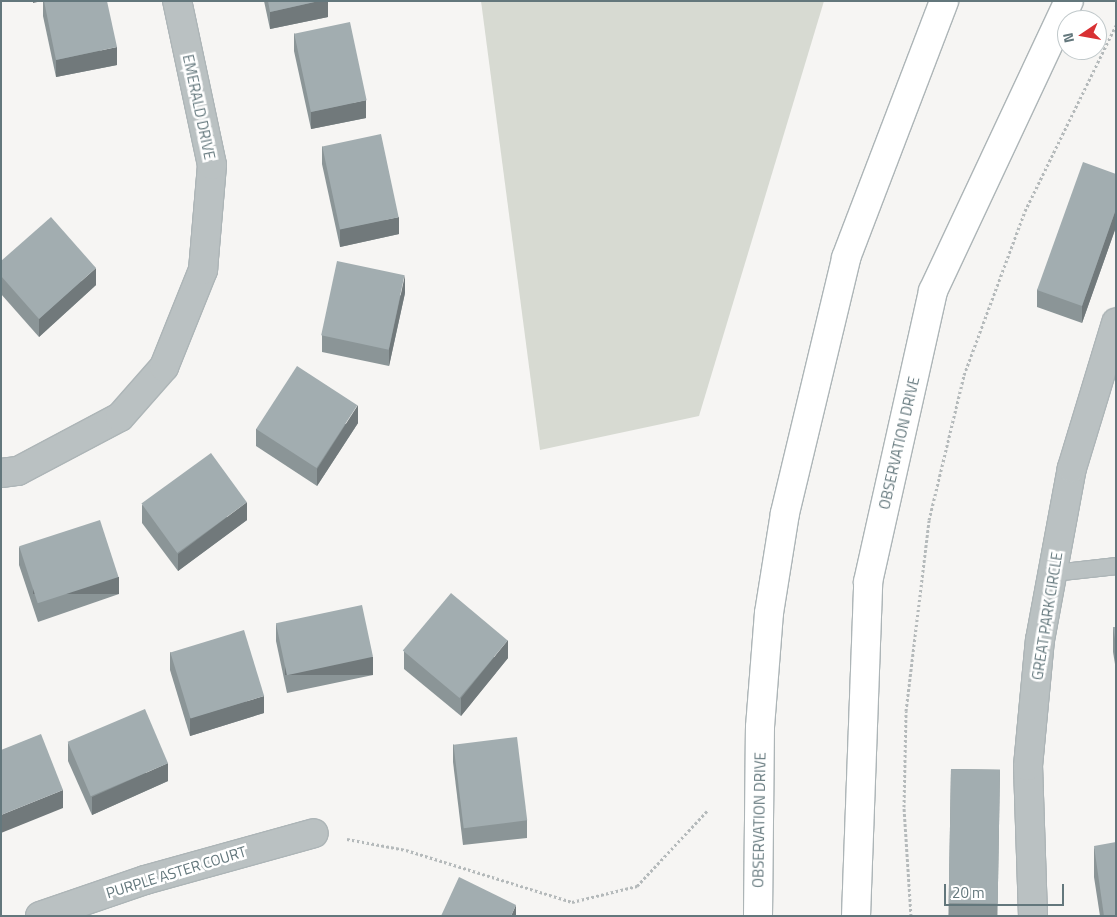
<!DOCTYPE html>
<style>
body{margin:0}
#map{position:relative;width:1117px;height:917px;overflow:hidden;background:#f6f5f3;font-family:"Titillium Web",sans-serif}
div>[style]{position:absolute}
.green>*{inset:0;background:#d7dad2}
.path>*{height:3px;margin-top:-1.5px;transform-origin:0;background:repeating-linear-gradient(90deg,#b5babb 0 2.5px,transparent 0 5px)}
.roads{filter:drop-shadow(1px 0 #adb5b7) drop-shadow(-1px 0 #adb5b7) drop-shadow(0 1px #adb5b7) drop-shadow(0 -1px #adb5b7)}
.lane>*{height:16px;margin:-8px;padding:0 8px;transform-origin:8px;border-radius:8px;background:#bac1c2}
.street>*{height:28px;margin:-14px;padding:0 14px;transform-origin:14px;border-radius:14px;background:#bac1c2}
.secondary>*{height:28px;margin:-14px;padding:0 14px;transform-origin:14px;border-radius:14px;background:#fff}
.wall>*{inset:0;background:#8b9597;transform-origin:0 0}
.shaded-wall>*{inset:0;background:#71797b;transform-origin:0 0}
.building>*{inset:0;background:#a2adb0;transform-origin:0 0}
span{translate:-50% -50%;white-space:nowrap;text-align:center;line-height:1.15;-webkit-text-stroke:5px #fff;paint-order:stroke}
.street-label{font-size:15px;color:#63777c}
.frame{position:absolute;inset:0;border:2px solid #63777c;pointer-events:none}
.north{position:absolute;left:1057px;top:10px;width:50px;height:50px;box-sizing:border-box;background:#fff;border:1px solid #c1c9cb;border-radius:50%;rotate:258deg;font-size:14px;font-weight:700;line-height:20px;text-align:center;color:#63777c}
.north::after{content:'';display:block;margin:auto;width:18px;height:22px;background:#d83033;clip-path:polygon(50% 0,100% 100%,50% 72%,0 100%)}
.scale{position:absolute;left:944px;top:884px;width:120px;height:22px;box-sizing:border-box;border:2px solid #63777c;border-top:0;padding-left:6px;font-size:15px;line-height:18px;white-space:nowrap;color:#63777c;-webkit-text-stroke:4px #fff;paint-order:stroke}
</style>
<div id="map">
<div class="green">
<i style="clip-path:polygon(481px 1px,824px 1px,699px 416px,540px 450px)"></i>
</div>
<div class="path">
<i style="left:347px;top:839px;width:60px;rotate:10.6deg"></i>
<i style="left:406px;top:850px;width:174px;rotate:17.4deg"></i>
<i style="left:572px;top:902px;width:67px;rotate:-13.8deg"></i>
<i style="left:637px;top:886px;width:103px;rotate:-47deg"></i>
<i style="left:911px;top:916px;width:109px;rotate:-93.7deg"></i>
<i style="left:904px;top:807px;width:96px;rotate:-88.8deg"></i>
<i style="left:906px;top:711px;width:192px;rotate:-83.1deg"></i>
<i style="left:929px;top:520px;width:149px;rotate:-76.4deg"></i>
<i style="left:964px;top:375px;width:175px;rotate:-69.6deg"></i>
<i style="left:1025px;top:211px;width:207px;rotate:-63.9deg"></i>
</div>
<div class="roads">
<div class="lane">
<i style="left:1054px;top:573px;width:62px;rotate:-6.4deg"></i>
</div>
<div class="street">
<i style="left:1px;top:473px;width:17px;rotate:-7deg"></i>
<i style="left:18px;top:471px;width:115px;rotate:-27.9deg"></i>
<i style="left:120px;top:417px;width:67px;rotate:-48.7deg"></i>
<i style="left:164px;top:367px;width:105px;rotate:-68.1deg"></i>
<i style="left:203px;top:270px;width:105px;rotate:-85.1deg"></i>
<i style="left:212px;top:165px;width:168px;rotate:-102deg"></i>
<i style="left:40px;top:916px;width:111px;rotate:-18.9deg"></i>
<i style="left:145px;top:880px;width:175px;rotate:-15.5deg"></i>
<i style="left:1033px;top:916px;width:150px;rotate:-91.9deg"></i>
<i style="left:1028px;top:766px;width:127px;rotate:-84.6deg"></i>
<i style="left:1040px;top:640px;width:175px;rotate:-79.5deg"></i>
<i style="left:1072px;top:468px;width:152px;rotate:-73.1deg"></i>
</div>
<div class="secondary">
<i style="left:758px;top:916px;width:189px;rotate:-89.4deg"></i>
<i style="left:760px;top:727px;width:114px;rotate:-85.5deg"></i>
<i style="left:769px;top:613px;width:101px;rotate:-80.9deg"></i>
<i style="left:785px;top:513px;width:262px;rotate:-76.5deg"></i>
<i style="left:846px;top:258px;width:275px;rotate:-69.1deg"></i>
<i style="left:856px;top:916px;width:334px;rotate:-87.9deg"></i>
<i style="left:868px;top:582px;width:298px;rotate:-77.4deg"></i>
<i style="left:933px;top:291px;width:320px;rotate:-64.9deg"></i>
</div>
</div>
<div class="wall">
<i style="clip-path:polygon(43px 1px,44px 1px,117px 65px,56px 77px,43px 16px)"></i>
<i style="clip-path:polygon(264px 1px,328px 1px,328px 17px,270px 29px)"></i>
<i style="clip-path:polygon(294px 33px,366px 118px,311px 129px,294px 51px)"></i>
<i style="clip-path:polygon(322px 146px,399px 234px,340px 247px,322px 164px)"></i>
<i style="clip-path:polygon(1116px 174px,1116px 227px,1082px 323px,1037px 307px,1037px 290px)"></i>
<i style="clip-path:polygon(1px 261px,96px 285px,39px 337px,1px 294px)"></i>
<i style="clip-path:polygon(405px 293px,389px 366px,322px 352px,322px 335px)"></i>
<i style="clip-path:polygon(358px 423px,317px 486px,256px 446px,256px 429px)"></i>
<i style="clip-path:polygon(142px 505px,247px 520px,178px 571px,142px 523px)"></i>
<i style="clip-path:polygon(19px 547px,119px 594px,38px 622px,19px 565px)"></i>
<i style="clip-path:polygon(276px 624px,373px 675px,287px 693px,276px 641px)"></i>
<i style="clip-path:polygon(1113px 627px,1116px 627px,1116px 670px,1113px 652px)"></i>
<i style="clip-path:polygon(404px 651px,508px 658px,461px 716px,404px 669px)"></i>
<i style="clip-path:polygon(170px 652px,264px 713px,190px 736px,170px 670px)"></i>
<i style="clip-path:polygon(68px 743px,168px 781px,92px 815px,68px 761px)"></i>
<i style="clip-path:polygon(453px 744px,527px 820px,527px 838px,463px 845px,453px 762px)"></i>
<i style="left:951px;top:769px;width:49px;height:147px;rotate:1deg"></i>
<i style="clip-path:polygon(1094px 846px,1116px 916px,1100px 916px,1094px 877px)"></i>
</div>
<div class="shaded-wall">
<i style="clip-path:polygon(33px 1px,42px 1px,33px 3px)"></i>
<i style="clip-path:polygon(319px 1px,328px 1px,328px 17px,270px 29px,270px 12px)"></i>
<i style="clip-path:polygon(117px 47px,117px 65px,56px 77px,56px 60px)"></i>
<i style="clip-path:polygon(366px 100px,366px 118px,311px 129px,311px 112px)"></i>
<i style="clip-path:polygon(1116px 209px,1116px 227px,1082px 323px,1082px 306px)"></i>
<i style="clip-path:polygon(399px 217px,399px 234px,340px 247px,340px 229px)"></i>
<i style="clip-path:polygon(96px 268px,96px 285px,39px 337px,39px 319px)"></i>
<i style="clip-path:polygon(405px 275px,405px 293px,389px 366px,389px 349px)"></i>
<i style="clip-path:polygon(358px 405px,358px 423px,317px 486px,317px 469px)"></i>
<i style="clip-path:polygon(247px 502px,247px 520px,178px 571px,178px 554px)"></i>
<i style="left:119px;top:577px;width:17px;height:86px;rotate:90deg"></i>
<i style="clip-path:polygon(508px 640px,508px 658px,461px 716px,461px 698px)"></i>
<i style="left:373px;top:657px;width:18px;height:88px;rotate:90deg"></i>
<i style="clip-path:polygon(264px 696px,264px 713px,190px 736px,190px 718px)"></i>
<i style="clip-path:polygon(168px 763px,168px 781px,92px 815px,92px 797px)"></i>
<i style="clip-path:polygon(63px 790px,63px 808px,1px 833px,1px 815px)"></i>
<i style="clip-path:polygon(516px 905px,516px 916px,511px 916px)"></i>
</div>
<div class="building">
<i style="clip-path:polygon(44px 1px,107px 1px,117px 47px,56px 60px)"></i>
<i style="clip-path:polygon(268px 1px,319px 1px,270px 12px)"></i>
<i style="left:350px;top:22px;width:80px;height:57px;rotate:78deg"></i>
<i style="left:381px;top:134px;width:85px;height:60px;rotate:78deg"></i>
<i style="clip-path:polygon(1083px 162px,1116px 174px,1116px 209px,1082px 306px,1037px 290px)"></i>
<i style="clip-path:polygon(51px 217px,96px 268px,39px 319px,1px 276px,1px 261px)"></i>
<i style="left:337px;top:261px;width:69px;height:76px;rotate:12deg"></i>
<i style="left:297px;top:366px;width:72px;height:75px;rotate:33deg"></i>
<i style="left:211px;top:453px;width:61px;height:86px;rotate:54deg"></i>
<i style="left:100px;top:520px;width:60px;height:85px;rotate:72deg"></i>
<i style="left:451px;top:593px;width:74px;height:75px;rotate:40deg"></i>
<i style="left:362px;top:605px;width:53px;height:88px;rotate:78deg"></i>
<i style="clip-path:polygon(1113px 627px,1116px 627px,1116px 645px)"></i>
<i style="left:244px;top:630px;width:69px;height:77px;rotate:73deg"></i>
<i style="left:145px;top:709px;width:59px;height:84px;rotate:67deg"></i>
<i style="clip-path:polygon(41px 734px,63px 790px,1px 815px,1px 750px)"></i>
<i style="left:517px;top:737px;width:84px;height:64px;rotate:83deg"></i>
<i style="left:951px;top:769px;width:49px;height:134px;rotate:1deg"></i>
<i style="clip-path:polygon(1116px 842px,1116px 916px,1104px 916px,1094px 846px)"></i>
<i style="clip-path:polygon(459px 877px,516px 905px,511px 916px,441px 916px)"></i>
</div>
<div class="street-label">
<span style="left:199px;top:107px;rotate:78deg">EMERALD DRIVE</span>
<span style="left:899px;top:443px;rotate:-77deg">OBSERVATION DRIVE</span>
<span style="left:1047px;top:616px;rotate:-81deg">GREAT PARK CIRCLE</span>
<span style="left:759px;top:820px;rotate:-89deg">OBSERVATION DRIVE</span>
<span style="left:176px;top:872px;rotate:-17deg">PURPLE ASTER COURT</span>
</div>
<div class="frame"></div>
<div class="north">N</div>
<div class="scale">20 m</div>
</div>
